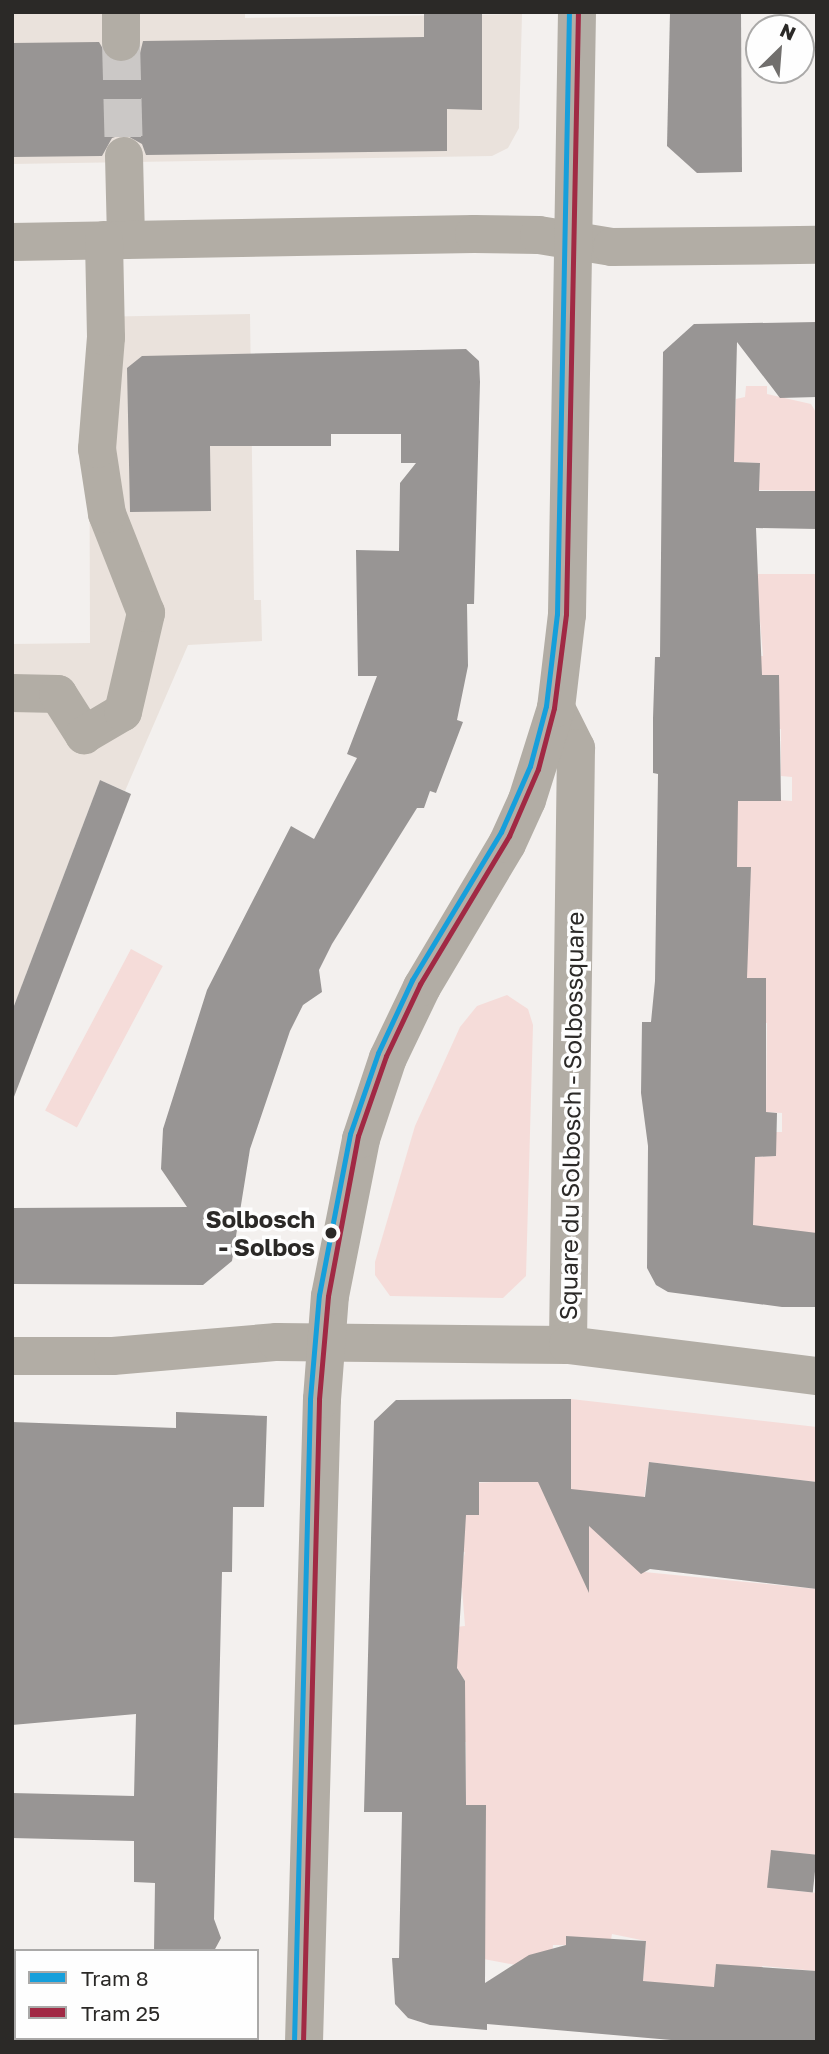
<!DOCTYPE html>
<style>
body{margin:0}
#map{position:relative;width:829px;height:2054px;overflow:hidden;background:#f3f0ee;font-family:"Golos Text",sans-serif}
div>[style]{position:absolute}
.built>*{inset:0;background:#eae2dc}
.green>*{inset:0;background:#f5dcd9;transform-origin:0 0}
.building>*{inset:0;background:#989594;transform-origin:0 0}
.minor-tunnel>*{height:38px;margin-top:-19px;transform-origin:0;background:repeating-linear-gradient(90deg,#cbc8c6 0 38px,transparent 0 57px)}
.minor>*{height:38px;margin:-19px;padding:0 19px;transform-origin:19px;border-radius:19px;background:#b2ada5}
.tram-1>*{height:5px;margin:-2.5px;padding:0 2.5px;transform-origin:2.5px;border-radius:2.5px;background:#169fdb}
.tram-2>*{height:5px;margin:-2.5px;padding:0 2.5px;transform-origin:2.5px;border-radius:2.5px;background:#a12944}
.dots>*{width:19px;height:19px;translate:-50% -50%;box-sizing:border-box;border:4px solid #fefefe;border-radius:50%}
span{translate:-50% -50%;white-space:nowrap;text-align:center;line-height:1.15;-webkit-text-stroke:7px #fefefe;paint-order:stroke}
.street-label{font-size:24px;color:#2b2927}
.stop-label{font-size:24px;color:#2b2927;font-weight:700}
.right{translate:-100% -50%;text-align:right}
.frame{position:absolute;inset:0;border:14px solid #2b2927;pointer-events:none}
.legend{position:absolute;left:14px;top:1949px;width:245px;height:91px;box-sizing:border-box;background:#fefefe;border:2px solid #aaa9a8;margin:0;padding:9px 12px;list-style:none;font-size:21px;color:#2b2927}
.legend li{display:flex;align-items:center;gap:14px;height:35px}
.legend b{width:35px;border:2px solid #aaa9a8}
.north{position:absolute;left:745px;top:14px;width:70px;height:70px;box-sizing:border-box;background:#fefefe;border:2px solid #aaa9a8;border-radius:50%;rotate:25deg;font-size:19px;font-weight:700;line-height:28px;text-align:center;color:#2b2927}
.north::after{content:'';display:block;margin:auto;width:24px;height:32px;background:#716f6d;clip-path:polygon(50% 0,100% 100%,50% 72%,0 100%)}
</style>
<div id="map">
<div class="built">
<i style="clip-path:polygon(12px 12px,245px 12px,245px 18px,522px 14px,519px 128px,508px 148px,492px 156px,12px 164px)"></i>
<i style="clip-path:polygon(250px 314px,254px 600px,261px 600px,262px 641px,188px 645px,125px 791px,100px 780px,12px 1011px,12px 644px,90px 643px,89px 317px)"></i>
</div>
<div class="green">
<i style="clip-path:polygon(746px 386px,767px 386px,767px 394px,811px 404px,817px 414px,817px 491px,759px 490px,760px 463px,729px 462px,730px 415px,735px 415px,736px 399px,745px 397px)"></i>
<i style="clip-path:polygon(756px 574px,817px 574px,817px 1238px,724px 1240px,739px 1157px,776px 1156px,776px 1132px,782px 1132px,782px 1113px,766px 1112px,767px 1023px,737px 1023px,751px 868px,724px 868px,738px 797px,792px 801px,792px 777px,781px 776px,781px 729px,773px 729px,779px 676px,750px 675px,750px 656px,763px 656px)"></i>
<i style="left:131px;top:949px;width:36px;height:183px;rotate:28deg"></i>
<i style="clip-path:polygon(507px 995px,528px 1009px,533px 1025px,526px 1276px,503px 1298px,390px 1296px,375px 1275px,375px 1262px,415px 1126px,460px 1027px,477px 1006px)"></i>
<i style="clip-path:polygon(571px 1399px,817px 1427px,817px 1482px,649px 1462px,639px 1536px,644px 1572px,817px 1589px,817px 1855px,772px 1850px,769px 1888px,817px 1893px,817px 1971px,762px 1966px,761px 1977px,716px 1965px,714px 1990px,643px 1981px,646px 1941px,612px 1934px,610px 1945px,567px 1936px,566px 1945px,553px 1945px,552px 1956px,521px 1966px,473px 1957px,485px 1943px,486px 1806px,466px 1805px,466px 1742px,452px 1741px,464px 1723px,465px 1681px,457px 1668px,456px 1627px,465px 1626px,462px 1588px,457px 1587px,465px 1552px,431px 1551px,457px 1515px,479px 1515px,473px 1483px,495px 1482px,496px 1463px,570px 1459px)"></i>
</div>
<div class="building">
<i style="clip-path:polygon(424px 12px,482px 12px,482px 110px,447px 109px,447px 151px,146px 155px,142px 144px,124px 134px,112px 138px,102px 156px,12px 157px,12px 43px,99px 42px,110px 61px,122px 64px,140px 53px,143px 41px,424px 37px)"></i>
<i style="clip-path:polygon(670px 12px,741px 12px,742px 172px,697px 173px,667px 146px)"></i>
<i style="clip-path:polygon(817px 322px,817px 397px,780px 398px,737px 342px,734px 462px,760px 463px,759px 491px,817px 491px,817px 529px,756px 528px,762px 675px,779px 675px,781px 801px,738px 801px,737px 867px,751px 867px,747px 978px,766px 978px,766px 1112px,777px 1113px,776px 1156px,755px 1157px,753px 1225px,817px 1233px,817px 1307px,782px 1307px,668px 1292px,656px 1285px,647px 1268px,648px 1146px,641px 1093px,642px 1022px,651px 1022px,655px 981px,658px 774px,653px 773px,653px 718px,655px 657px,660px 657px,663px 352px,694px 324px)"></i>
<i style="clip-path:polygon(466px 349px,479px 361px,480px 382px,474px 604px,467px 604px,468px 666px,457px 720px,463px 722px,436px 793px,430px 791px,424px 808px,417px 808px,332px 944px,319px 970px,322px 992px,303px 1005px,290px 1031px,250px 1149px,232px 1261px,203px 1285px,12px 1284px,12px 1208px,187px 1207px,161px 1169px,163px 1129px,207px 990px,291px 826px,314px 839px,357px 758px,347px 754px,377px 676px,358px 676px,356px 550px,399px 551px,400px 483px,416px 463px,401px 463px,401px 434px,331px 434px,331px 446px,210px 446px,211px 511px,130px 512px,127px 368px,142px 356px)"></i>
<i style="clip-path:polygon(100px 780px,131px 794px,12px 1102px,12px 1011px)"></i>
<i style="clip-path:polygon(571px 1399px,571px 1489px,645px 1497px,649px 1462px,817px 1482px,817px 1589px,650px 1569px,641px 1574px,589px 1526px,589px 1593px,538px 1482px,479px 1482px,479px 1515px,466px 1515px,457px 1668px,465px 1681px,466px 1805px,486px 1805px,485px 1983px,529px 1955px,566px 1945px,566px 1936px,646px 1941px,643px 1981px,714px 1987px,716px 1964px,817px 1971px,817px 2042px,694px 2042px,487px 2024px,487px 2030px,430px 2025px,408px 2018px,395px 2004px,392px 1958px,399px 1958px,402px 1812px,364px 1812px,374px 1421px,396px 1400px)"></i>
<i style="clip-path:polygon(176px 1412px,267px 1416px,264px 1507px,233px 1507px,232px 1572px,222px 1572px,214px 1919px,221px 1938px,214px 1951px,154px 1951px,155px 1883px,134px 1882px,134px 1841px,12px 1838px,12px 1793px,134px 1796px,136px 1714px,12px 1725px,12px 1422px,176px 1428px)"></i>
<i style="left:771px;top:1850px;width:46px;height:38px;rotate:6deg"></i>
</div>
<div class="minor-tunnel">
<i style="left:121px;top:42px;width:114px;rotate:88.5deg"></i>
</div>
<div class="minor">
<i style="left:121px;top:12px;width:30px;rotate:90deg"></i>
<i style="left:124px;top:156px;width:84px;rotate:88.6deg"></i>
<i style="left:12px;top:242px;width:462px;rotate:-1deg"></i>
<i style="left:474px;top:234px;width:65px;rotate:0.9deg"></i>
<i style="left:539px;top:235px;width:74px;rotate:9.3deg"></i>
<i style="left:612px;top:247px;width:205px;rotate:-0.6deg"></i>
<i style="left:12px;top:693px;width:46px;rotate:1.2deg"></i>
<i style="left:58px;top:694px;width:49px;rotate:57.6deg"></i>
<i style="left:84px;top:735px;width:45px;rotate:-30.5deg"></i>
<i style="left:123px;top:712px;width:102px;rotate:-76.9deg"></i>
<i style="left:146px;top:613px;width:106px;rotate:-111.5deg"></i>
<i style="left:107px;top:514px;width:66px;rotate:-98.7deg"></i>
<i style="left:97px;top:449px;width:112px;rotate:-85.4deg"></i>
<i style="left:106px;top:337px;width:97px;rotate:-91.2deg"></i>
<i style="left:556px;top:708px;width:45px;rotate:63.4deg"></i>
<i style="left:576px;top:748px;width:597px;rotate:90.77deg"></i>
<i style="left:12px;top:1356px;width:101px"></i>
<i style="left:113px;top:1356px;width:165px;rotate:-4.9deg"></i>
<i style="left:277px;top:1342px;width:291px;rotate:0.6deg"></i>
<i style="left:568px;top:1345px;width:251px;rotate:7.1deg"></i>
<i style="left:304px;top:2042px;width:643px;rotate:-88.4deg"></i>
<i style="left:322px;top:1399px;width:103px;rotate:-85.6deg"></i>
<i style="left:330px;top:1296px;width:160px;rotate:-78.8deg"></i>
<i style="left:361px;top:1139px;width:85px;rotate:-71.6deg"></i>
<i style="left:388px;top:1058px;width:79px;rotate:-64.4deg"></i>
<i style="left:422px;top:987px;width:166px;rotate:-59.3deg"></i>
<i style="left:507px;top:844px;width:48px;rotate:-65.6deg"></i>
<i style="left:527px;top:800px;width:96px;rotate:-72.5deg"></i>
<i style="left:556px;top:708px;width:94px;rotate:-83.3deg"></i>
<i style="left:567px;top:615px;width:603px;rotate:-89.05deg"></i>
</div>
<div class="tram-1">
<i style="left:294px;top:2042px;width:643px;rotate:-88.57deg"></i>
<i style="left:310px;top:1399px;width:104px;rotate:-85.1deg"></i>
<i style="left:319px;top:1295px;width:164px;rotate:-79.1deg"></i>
<i style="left:350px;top:1134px;width:86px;rotate:-70.9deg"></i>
<i style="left:378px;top:1053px;width:81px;rotate:-65deg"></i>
<i style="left:412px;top:980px;width:173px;rotate:-59deg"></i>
<i style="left:501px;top:832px;width:72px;rotate:-66.3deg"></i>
<i style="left:530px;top:766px;width:62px;rotate:-75.1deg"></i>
<i style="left:546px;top:706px;width:93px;rotate:-83.2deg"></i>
<i style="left:557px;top:614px;width:602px;rotate:-88.86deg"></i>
</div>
<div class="tram-2">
<i style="left:303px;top:2042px;width:643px;rotate:-88.57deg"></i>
<i style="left:319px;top:1399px;width:103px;rotate:-85deg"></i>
<i style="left:328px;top:1296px;width:163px;rotate:-79.4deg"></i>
<i style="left:358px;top:1136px;width:85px;rotate:-70.7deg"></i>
<i style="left:386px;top:1056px;width:80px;rotate:-64.7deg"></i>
<i style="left:420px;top:984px;width:173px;rotate:-59deg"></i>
<i style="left:509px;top:836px;width:73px;rotate:-66.6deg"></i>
<i style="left:538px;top:769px;width:63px;rotate:-75.3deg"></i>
<i style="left:554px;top:708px;width:95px;rotate:-82.7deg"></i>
<i style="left:566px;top:614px;width:602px;rotate:-88.86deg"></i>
</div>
<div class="dots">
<i style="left:331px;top:1233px;background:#2b2927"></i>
</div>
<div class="street-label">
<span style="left:571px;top:1116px;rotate:-89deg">Square du Solbosch - Solbossquare</span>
</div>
<div class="stop-label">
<span class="right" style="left:315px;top:1233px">Solbosch<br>- Solbos</span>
</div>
<div class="frame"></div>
<ul class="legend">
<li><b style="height:9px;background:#169fdb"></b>Tram 8</li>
<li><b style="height:9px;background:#a12944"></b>Tram 25</li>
</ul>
<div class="north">N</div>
</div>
